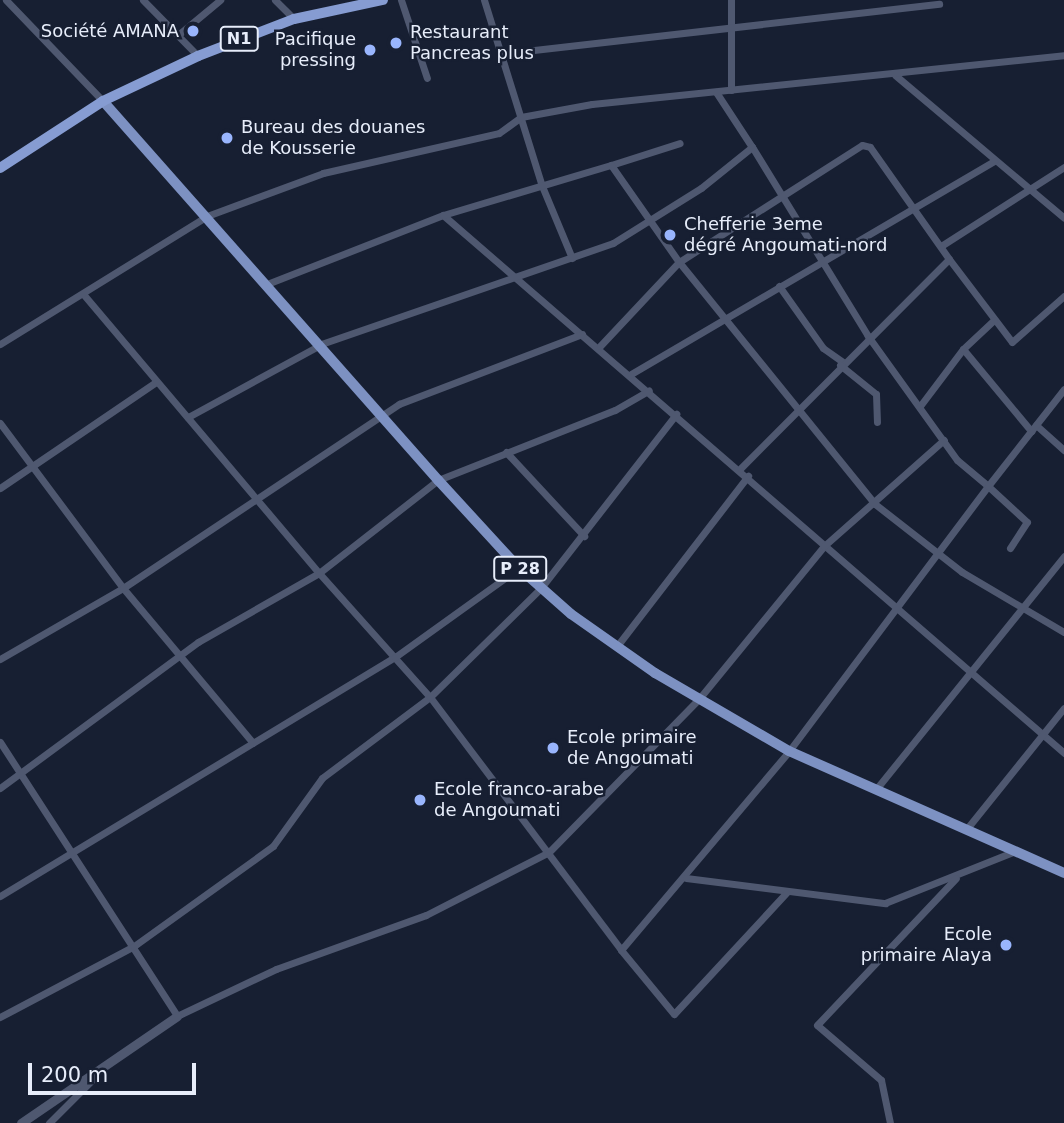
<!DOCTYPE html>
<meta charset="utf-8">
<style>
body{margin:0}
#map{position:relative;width:1064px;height:1123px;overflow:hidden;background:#171f32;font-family:"DejaVu Sans",sans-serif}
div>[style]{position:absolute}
.minor>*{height:7px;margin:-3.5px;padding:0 3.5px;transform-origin:3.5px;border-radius:3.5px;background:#4f5870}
.tertiary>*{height:9px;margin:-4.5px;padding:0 4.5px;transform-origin:4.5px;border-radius:4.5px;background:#4f5870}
.primary>*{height:10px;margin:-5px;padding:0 5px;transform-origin:5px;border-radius:5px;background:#7d91c2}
.trunk>*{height:10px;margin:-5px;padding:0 5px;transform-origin:5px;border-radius:5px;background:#869cd2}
.dots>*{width:19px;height:19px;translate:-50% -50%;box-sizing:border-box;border:4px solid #171f32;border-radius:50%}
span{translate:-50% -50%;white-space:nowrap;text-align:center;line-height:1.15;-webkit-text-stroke:5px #171f32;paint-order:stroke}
.shield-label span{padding:2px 5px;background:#171f32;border:2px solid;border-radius:5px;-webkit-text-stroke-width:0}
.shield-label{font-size:16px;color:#e7edfa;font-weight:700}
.poi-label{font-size:18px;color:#e7edfa}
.right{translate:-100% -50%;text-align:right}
.left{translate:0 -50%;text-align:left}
.scale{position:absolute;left:28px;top:1063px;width:168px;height:32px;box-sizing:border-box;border:4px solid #e7edfa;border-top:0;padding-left:9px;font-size:21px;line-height:24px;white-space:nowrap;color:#e7edfa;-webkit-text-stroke:5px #171f32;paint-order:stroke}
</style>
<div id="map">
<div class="minor">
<i style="left:6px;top:0;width:140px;rotate:46.2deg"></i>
<i style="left:143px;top:0;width:78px;rotate:45.5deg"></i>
<i style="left:275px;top:0;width:27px;rotate:45deg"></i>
<i style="left:401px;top:0;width:82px;rotate:71.6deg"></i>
<i style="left:484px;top:0;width:195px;rotate:72.7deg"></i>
<i style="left:542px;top:186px;width:78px;rotate:67.4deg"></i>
<i style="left:731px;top:0;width:90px;rotate:90deg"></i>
<i style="left:178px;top:35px;width:55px;rotate:-39.8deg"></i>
<i style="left:499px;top:54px;width:443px;rotate:-6.5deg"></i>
<i style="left:895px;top:75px;width:221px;rotate:40.2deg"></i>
<i style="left:716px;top:92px;width:66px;rotate:56.8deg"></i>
<i style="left:611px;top:165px;width:72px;rotate:-17.7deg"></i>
<i style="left:443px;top:215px;width:822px;rotate:40.9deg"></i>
<i style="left:941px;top:246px;width:146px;rotate:-32.7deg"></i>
<i style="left:949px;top:259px;width:104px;rotate:52.8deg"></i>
<i style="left:1012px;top:342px;width:69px;rotate:-41.5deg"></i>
<i style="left:267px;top:284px;width:189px;rotate:-21.4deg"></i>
<i style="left:443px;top:215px;width:175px;rotate:-16.6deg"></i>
<i style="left:611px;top:165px;width:118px;rotate:55deg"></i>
<i style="left:679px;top:262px;width:311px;rotate:51deg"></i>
<i style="left:875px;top:504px;width:110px;rotate:38deg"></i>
<i style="left:962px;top:572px;width:118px;rotate:30.5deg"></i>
<i style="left:779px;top:286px;width:76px;rotate:54.6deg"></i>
<i style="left:823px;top:348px;width:24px;rotate:35deg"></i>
<i style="left:84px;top:295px;width:364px;rotate:49.8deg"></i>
<i style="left:319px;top:573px;width:166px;rotate:48.2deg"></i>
<i style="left:430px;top:697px;width:317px;rotate:52.9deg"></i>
<i style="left:621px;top:950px;width:260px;rotate:-49.8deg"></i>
<i style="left:789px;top:751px;width:331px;rotate:-53.1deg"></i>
<i style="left:988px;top:486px;width:40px;rotate:-140deg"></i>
<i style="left:957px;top:460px;width:153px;rotate:-125.7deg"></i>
<i style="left:868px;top:336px;width:222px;rotate:-121.5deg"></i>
<i style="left:752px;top:147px;width:65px;rotate:141.2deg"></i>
<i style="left:701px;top:188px;width:104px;rotate:148deg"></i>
<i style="left:613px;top:243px;width:308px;rotate:160.9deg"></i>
<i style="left:322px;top:344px;width:153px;rotate:151.4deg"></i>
<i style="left:0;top:344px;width:243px;rotate:-31.7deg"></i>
<i style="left:207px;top:216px;width:124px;rotate:-20.3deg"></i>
<i style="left:323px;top:173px;width:180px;rotate:-12.8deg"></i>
<i style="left:499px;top:133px;width:27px;rotate:-36deg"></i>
<i style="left:521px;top:117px;width:72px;rotate:-10.4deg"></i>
<i style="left:592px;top:104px;width:475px;rotate:-5.9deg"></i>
<i style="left:600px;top:346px;width:115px;rotate:-46.8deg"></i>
<i style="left:679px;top:262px;width:217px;rotate:-32.6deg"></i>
<i style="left:862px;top:145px;width:8px;rotate:14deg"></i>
<i style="left:870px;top:147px;width:137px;rotate:54.8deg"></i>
<i style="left:949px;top:259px;width:295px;rotate:134.9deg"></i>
<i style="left:963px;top:349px;width:42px;rotate:-43.1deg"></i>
<i style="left:840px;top:365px;width:46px;rotate:38.9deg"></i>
<i style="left:876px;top:394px;width:28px;rotate:88deg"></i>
<i style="left:631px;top:374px;width:421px;rotate:-30.4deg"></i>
<i style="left:920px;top:406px;width:71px;rotate:-53deg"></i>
<i style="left:963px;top:349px;width:107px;rotate:50.3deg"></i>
<i style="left:0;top:423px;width:206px;rotate:53.3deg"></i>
<i style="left:123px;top:588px;width:202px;rotate:50deg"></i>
<i style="left:1036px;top:425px;width:38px;rotate:42deg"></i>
<i style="left:506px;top:452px;width:115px;rotate:47.1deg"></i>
<i style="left:0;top:488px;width:189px;rotate:-34.2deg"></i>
<i style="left:1010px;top:548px;width:31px;rotate:-57deg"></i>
<i style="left:1027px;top:522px;width:53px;rotate:-137.3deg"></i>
<i style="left:988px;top:486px;width:123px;rotate:-51.9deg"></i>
<i style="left:617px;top:646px;width:215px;rotate:-52.4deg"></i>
<i style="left:0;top:659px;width:142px;rotate:-30deg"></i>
<i style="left:123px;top:588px;width:332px;rotate:-33.7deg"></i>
<i style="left:399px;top:404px;width:196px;rotate:-20.9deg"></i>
<i style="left:0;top:742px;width:326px;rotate:57.1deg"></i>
<i style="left:177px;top:1016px;width:110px;rotate:-25.4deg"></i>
<i style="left:276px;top:969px;width:159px;rotate:-19.8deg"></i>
<i style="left:426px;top:915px;width:138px;rotate:-27.1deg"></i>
<i style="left:549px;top:852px;width:213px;rotate:-45.6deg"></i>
<i style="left:698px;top:700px;width:199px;rotate:-50.7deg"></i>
<i style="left:824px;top:546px;width:160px;rotate:-41.5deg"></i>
<i style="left:0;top:788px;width:246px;rotate:-36.4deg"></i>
<i style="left:198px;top:642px;width:139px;rotate:-29.7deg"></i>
<i style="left:319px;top:573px;width:151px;rotate:-38deg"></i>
<i style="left:438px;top:480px;width:190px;rotate:-21.6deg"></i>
<i style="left:615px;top:410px;width:39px;rotate:-30deg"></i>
<i style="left:877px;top:788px;width:298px;rotate:-51.1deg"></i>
<i style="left:969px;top:826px;width:151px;rotate:-51.2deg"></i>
<i style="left:686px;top:878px;width:201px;rotate:7.2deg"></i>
<i style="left:885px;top:903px;width:141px;rotate:-21.7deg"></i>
<i style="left:0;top:896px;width:462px;rotate:-31.2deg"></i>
<i style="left:395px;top:657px;width:153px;rotate:-35.7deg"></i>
<i style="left:621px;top:950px;width:83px;rotate:50.4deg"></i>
<i style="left:674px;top:1014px;width:165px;rotate:-47.2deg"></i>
<i style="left:0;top:1017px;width:152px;rotate:-27.9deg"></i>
<i style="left:134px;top:946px;width:171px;rotate:-35.7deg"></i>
<i style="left:273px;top:846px;width:84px;rotate:-54.2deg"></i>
<i style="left:322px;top:778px;width:135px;rotate:-36.9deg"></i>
<i style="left:430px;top:697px;width:154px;rotate:-44.5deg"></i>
<i style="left:540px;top:589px;width:222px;rotate:-52.1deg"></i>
<i style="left:49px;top:1123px;width:65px;rotate:-45deg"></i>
<i style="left:890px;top:1123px;width:44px;rotate:-101.8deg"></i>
<i style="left:881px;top:1080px;width:84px;rotate:-139.3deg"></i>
<i style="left:817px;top:1025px;width:202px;rotate:-46.6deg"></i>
</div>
<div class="tertiary">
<i style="left:21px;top:1123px;width:189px;rotate:-34.4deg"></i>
</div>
<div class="primary">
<i style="left:103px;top:101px;width:506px;rotate:48.53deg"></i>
<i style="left:438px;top:480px;width:120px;rotate:47.4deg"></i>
<i style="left:519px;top:568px;width:69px;rotate:41.5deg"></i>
<i style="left:571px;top:614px;width:103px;rotate:35.1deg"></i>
<i style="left:655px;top:673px;width:155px;rotate:30.2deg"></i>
<i style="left:789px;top:751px;width:301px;rotate:23.9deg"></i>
</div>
<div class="trunk">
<i style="left:0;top:168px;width:123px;rotate:-33deg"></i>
<i style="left:103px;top:101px;width:105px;rotate:-25.3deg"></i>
<i style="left:198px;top:56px;width:103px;rotate:-21.1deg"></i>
<i style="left:294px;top:19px;width:91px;rotate:-12.1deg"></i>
</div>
<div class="dots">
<i style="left:193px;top:31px;background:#99b5fd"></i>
<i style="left:396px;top:43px;background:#99b5fd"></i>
<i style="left:370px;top:50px;background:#99b5fd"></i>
<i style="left:227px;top:138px;background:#99b5fd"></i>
<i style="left:670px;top:235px;background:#99b5fd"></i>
<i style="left:553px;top:748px;background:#99b5fd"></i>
<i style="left:420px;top:800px;background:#99b5fd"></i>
<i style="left:1006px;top:945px;background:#99b5fd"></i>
</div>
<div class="shield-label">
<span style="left:239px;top:39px">N1</span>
<span style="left:520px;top:569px">P 28</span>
</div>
<div class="poi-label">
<span class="right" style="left:179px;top:31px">Société AMANA</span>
<span class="left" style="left:410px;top:43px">Restaurant<br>Pancreas plus</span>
<span class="right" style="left:356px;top:50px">Pacifique<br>pressing</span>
<span class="left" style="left:241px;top:138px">Bureau des douanes<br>de Kousserie</span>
<span class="left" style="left:684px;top:235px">Chefferie 3eme<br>dégré Angoumati-nord</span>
<span class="left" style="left:567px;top:748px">Ecole primaire<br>de Angoumati</span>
<span class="left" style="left:434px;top:800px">Ecole franco-arabe<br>de Angoumati</span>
<span class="right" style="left:992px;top:945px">Ecole<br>primaire Alaya</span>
</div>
<div class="scale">200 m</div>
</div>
